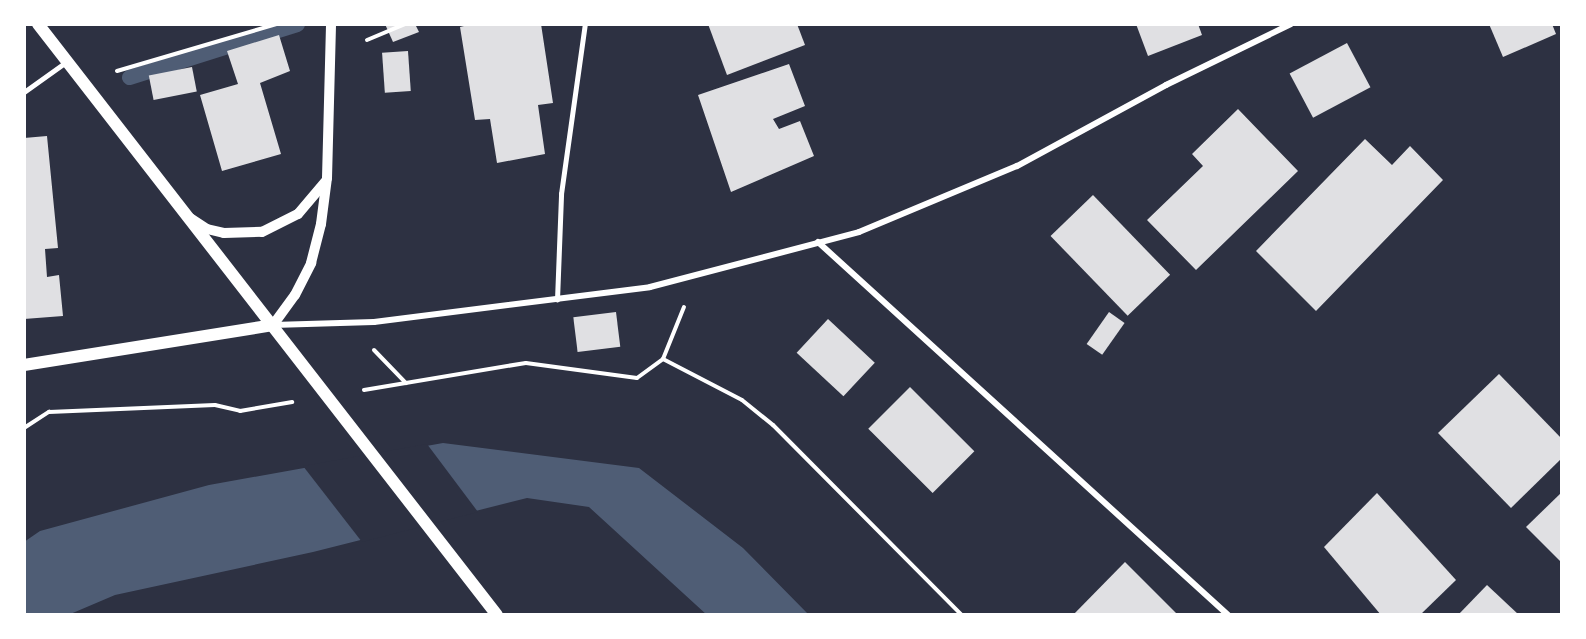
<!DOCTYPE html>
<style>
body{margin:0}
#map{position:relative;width:1586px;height:639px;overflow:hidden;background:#2d3142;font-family:Montserrat,sans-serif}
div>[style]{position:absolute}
.water>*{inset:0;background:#4f5d75}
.pier>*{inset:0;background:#2d3142}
.stream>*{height:15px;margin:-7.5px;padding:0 7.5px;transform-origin:7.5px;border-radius:7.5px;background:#4f5d75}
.building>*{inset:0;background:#e0e0e3;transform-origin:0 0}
.path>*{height:4px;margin:-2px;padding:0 2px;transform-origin:2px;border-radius:2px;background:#fff}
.service>*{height:4.5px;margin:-2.25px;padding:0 2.25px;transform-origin:2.25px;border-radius:2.25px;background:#fff}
.minor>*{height:6px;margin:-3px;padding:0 3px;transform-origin:3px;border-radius:3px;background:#fff}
.tertiary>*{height:10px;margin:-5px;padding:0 5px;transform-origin:5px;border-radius:5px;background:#fff}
.secondary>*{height:12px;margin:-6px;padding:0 6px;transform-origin:6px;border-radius:6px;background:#fff}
span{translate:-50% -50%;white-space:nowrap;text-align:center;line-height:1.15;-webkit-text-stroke:4.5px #fff;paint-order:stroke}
.frame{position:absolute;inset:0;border:26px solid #fff;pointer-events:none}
</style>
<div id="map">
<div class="water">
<i style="clip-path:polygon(443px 443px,639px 468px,743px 548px,809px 615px,707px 615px,589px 507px,527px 498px,313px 552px,115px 595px,68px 615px,24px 615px,24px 542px,40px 531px,209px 485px)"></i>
</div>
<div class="pier">
<i style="clip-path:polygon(427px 444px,478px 512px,362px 542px,303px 466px)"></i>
</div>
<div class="stream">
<i style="left:129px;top:77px;width:176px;rotate:-17.5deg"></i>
</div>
<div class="building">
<i style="clip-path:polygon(385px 24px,415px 24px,419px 32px,393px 42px)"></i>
<i style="clip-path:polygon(472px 24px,541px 24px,553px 103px,538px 105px,545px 154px,497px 163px,490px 119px,475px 120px,460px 27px)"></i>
<i style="clip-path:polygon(708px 24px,797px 24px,805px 45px,727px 75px)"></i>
<i style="clip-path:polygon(1136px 24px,1198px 24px,1202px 35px,1148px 56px)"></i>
<i style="clip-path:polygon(1489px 24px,1552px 24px,1556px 34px,1503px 57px)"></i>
<i style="clip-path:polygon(279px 35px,290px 71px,260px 83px,281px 154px,222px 171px,200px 95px,238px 84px,227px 51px)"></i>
<i style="left:1347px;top:43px;width:50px;height:65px;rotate:62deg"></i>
<i style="left:408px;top:51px;width:40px;height:26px;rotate:86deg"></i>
<i style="clip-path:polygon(789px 64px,805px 106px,773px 119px,779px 129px,800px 121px,814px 156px,731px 192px,698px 95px)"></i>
<i style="left:192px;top:67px;width:25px;height:44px;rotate:79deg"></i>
<i style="clip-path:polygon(1238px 109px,1298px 171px,1196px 270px,1147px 220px,1203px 166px,1192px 154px)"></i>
<i style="clip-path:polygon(47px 136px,58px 248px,45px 249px,47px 277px,59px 275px,63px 316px,24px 319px,24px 138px)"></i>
<i style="clip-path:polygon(1365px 139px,1392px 165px,1410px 146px,1443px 180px,1316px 311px,1256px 251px)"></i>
<i style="left:1093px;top:195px;width:111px;height:59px;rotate:46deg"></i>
<i style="left:616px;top:312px;width:35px;height:43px;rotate:83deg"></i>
<i style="left:1109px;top:312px;width:19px;height:39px;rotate:35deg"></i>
<i style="left:828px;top:319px;width:64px;height:46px;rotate:43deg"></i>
<i style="clip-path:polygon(1499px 374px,1562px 439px,1562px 458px,1511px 508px,1438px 433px)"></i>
<i style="left:910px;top:387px;width:91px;height:59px;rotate:45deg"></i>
<i style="clip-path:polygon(1562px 492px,1562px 563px,1526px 527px)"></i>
<i style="clip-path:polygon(1377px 493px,1456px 580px,1420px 615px,1381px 615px,1324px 547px)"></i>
<i style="clip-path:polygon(1125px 562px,1178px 615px,1073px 615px)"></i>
<i style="clip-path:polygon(1487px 585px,1519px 615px,1458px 615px)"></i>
</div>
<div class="path">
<i style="left:367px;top:40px;width:41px;rotate:-22.8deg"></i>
<i style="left:117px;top:71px;width:167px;rotate:-16.4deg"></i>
<i style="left:374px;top:350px;width:46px;rotate:45.9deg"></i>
<i style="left:663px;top:359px;width:89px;rotate:27.4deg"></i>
<i style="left:742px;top:400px;width:40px;rotate:39deg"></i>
<i style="left:773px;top:425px;width:268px;rotate:45.2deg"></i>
<i style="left:364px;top:390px;width:164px;rotate:-9.5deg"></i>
<i style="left:526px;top:363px;width:112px;rotate:7.7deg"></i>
<i style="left:637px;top:378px;width:32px;rotate:-36deg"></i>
<i style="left:663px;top:359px;width:56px;rotate:-68deg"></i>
<i style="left:24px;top:428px;width:30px;rotate:-33deg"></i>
<i style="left:49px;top:412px;width:166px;rotate:-2.4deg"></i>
<i style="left:215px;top:405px;width:26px;rotate:13deg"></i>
<i style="left:240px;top:411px;width:53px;rotate:-9.8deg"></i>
</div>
<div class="service">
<i style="left:24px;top:92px;width:52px;rotate:-35.5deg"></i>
<i style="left:557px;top:300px;width:106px;rotate:-87.8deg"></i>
<i style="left:561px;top:194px;width:172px;rotate:-82deg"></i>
</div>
<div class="minor">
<i style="left:818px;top:242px;width:554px;rotate:42.29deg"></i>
<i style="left:273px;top:325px;width:101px;rotate:-1.7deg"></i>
<i style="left:374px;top:322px;width:278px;rotate:-7.2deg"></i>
<i style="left:650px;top:287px;width:216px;rotate:-14.7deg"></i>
<i style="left:859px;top:232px;width:171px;rotate:-22.7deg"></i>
<i style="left:1017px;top:166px;width:170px;rotate:-28.5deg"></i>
<i style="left:1166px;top:85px;width:139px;rotate:-26deg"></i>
</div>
<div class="tertiary">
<i style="left:190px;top:218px;width:20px;rotate:33deg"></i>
<i style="left:207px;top:229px;width:17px;rotate:13deg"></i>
<i style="left:224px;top:233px;width:38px;rotate:-2deg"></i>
<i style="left:262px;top:232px;width:40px;rotate:-26.6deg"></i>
<i style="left:298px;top:214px;width:42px;rotate:-49.8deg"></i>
<i style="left:273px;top:325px;width:37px;rotate:-54deg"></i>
<i style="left:295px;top:295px;width:36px;rotate:-63deg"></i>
<i style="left:311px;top:263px;width:40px;rotate:-75.6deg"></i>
<i style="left:321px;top:224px;width:46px;rotate:-82.6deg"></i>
<i style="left:327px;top:178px;width:154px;rotate:-88.5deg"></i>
</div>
<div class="secondary">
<i style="left:38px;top:24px;width:748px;rotate:52.17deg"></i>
<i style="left:24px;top:365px;width:252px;rotate:-9.1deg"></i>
</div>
<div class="frame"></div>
</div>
